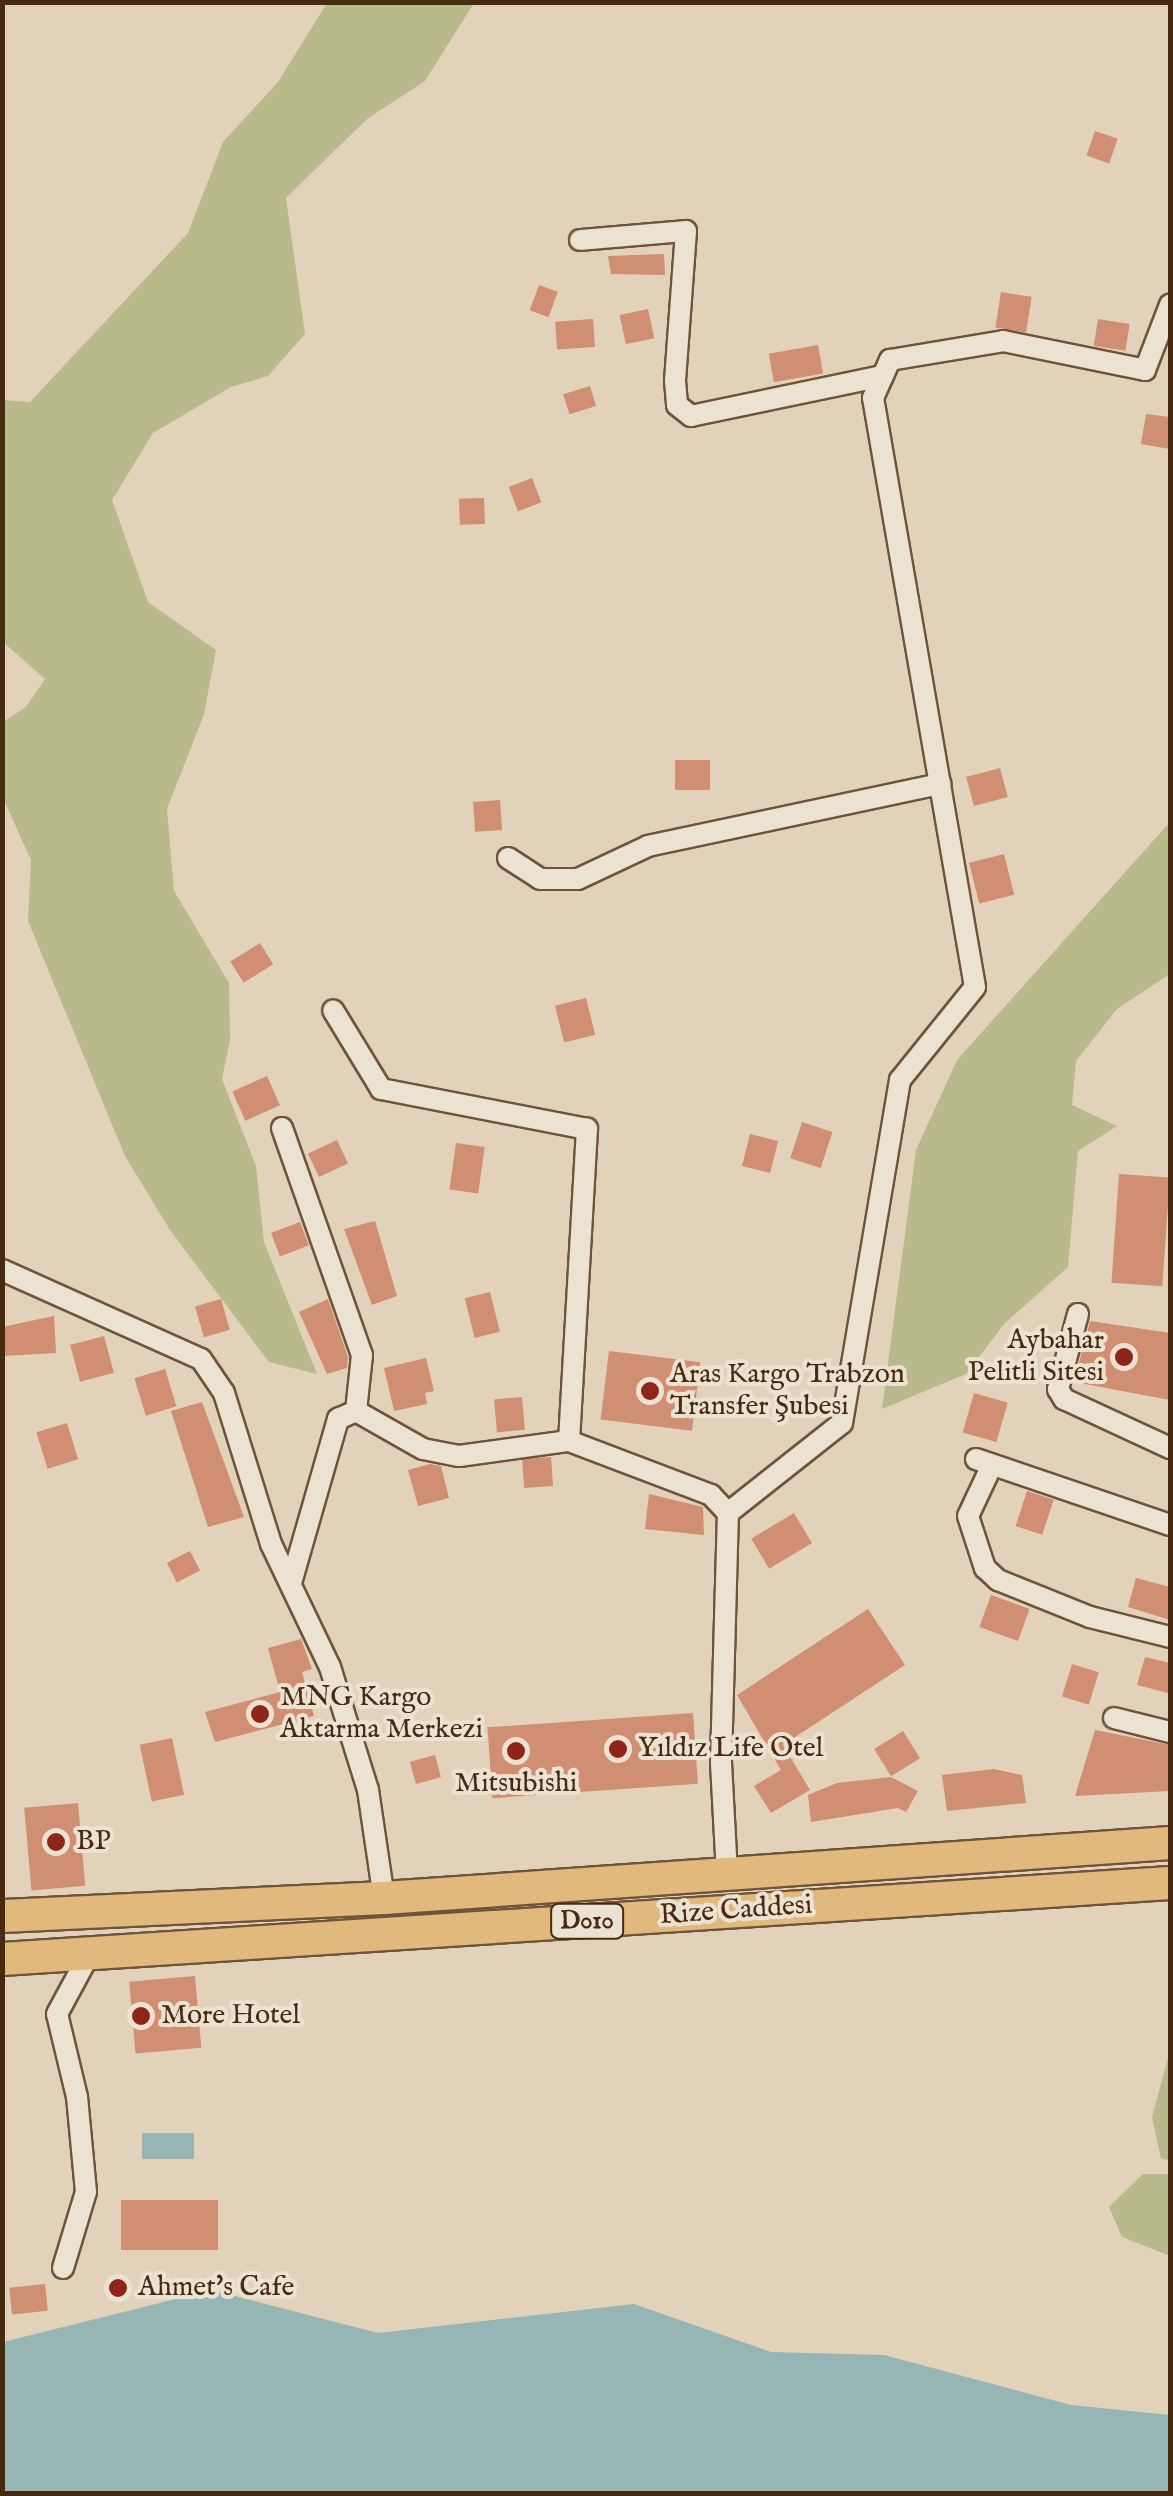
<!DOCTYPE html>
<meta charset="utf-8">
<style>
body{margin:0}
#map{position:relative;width:1173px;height:2496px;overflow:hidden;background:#e2d2ba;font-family:"IM FELL English",serif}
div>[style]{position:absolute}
.green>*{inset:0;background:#b8ba8c}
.water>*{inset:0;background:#95b6b5;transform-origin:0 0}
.building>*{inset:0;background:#d08e72;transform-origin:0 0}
.roads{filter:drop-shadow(2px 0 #6e543a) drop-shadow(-2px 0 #6e543a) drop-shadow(0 2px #6e543a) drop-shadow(0 -2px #6e543a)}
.minor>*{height:20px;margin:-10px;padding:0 10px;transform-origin:10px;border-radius:10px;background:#ece2d2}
.trunk>*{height:32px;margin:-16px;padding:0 16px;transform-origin:16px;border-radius:16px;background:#e1b97d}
.dots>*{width:28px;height:28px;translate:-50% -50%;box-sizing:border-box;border:5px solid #ece2d2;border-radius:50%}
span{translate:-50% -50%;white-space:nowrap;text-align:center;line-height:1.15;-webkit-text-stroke:8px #ece2d2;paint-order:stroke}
.shield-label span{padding:2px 8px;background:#ece2d2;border:2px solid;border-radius:8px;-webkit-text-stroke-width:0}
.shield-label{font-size:25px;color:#472a10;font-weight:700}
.poi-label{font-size:28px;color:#472a10}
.right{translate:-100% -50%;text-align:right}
.left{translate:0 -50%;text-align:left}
.street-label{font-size:28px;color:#472a10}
.frame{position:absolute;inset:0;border:5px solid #472a10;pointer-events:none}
</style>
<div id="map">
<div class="green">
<i style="clip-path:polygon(327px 3px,474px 3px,425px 81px,367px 119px,286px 198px,305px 334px,268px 376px,231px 387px,153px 433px,112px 500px,148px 602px,216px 650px,204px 714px,167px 809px,174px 891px,229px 983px,230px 1040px,222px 1079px,256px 1166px,264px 1242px,317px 1374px,269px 1362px,170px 1230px,125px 1156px,28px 921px,31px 860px,3px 798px,3px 722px,26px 707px,45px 679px,3px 642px,2px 400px,30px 402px,188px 233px,223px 142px,278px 82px)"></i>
<i style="clip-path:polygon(1170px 822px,1170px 974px,1117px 1009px,1076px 1061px,1072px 1105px,1117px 1126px,1078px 1151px,1068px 1267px,1005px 1323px,966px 1374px,882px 1409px,916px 1150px,957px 1060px)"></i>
<i style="clip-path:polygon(1170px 2051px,1170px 2160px,1161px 2159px,1152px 2117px)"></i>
<i style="clip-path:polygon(1143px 2174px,1170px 2174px,1170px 2256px,1122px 2237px,1109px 2207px)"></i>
</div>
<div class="water">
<i style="left:142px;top:2133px;width:52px;height:26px"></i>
<i style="clip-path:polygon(212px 2290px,378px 2333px,634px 2304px,771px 2352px,884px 2355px,1071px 2405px,1170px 2415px,1170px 2493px,3px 2493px,3px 2342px)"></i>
</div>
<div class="building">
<i style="left:1095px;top:131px;width:24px;height:26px;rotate:19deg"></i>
<i style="clip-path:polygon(664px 254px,665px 275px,611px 274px,608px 256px)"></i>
<i style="left:539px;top:285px;width:20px;height:27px;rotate:20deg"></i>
<i style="left:1001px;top:292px;width:31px;height:36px;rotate:9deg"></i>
<i style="left:648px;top:309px;width:30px;height:29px;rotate:78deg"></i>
<i style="left:593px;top:319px;width:28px;height:38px;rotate:86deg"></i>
<i style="left:1098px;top:319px;width:32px;height:27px;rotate:9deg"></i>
<i style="left:818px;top:345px;width:29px;height:50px;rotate:80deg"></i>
<i style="left:590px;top:386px;width:21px;height:28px;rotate:73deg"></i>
<i style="clip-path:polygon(1146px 414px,1170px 417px,1170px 449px,1141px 444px)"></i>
<i style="left:532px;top:478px;width:26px;height:25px;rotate:69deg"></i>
<i style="left:484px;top:498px;width:26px;height:25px;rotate:88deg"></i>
<i style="left:675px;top:760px;width:35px;height:30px"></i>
<i style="left:1000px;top:768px;width:30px;height:35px;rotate:75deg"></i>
<i style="left:500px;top:800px;width:30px;height:27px;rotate:86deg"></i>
<i style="left:1004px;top:854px;width:42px;height:36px;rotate:76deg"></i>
<i style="left:260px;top:943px;width:25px;height:35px;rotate:58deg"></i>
<i style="left:586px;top:998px;width:38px;height:32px;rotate:76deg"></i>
<i style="left:267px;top:1076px;width:32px;height:38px;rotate:66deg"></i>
<i style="left:802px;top:1122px;width:32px;height:38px;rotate:18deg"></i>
<i style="left:750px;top:1134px;width:29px;height:33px;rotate:14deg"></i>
<i style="left:337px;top:1140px;width:26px;height:32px;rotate:65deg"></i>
<i style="left:456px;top:1143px;width:29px;height:47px;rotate:8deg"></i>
<i style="left:1119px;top:1174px;width:51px;height:109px;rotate:4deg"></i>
<i style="clip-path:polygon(375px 1221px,397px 1296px,372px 1305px,344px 1229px)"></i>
<i style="left:300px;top:1222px;width:25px;height:31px;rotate:69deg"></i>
<i style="left:490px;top:1292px;width:41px;height:26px;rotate:76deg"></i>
<i style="left:221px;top:1299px;width:32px;height:27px;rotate:74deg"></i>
<i style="clip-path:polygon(328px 1299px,348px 1357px,347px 1368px,327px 1374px,299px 1312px)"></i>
<i style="clip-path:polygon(54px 1316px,56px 1353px,2px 1356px,2px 1327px)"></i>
<i style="clip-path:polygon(1090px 1321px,1170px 1333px,1170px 1400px,1074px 1382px)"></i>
<i style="left:104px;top:1336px;width:38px;height:35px;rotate:75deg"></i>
<i style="left:609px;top:1351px;width:92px;height:69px;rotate:7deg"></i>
<i style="clip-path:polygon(426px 1358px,434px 1391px,425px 1393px,427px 1404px,394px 1411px,384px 1368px)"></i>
<i style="left:165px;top:1369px;width:39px;height:32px;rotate:73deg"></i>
<i style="left:974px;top:1393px;width:35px;height:41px;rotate:16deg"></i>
<i style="left:522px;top:1397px;width:33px;height:28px;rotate:85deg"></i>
<i style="clip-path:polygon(202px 1402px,244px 1517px,208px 1527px,171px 1411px)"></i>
<i style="left:67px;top:1423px;width:38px;height:32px;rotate:73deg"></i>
<i style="left:551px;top:1457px;width:29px;height:29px;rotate:86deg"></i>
<i style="clip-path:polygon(430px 1464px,441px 1466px,449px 1498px,418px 1506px,408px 1470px)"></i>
<i style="left:1027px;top:1491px;width:28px;height:37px;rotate:18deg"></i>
<i style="clip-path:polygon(649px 1494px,703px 1507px,704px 1535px,645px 1529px)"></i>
<i style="left:794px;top:1513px;width:35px;height:50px;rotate:59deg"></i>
<i style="left:190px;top:1551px;width:22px;height:26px;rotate:63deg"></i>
<i style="clip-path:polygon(1136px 1578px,1170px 1587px,1170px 1620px,1128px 1607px)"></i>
<i style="left:991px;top:1595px;width:41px;height:34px;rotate:20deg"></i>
<i style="clip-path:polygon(868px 1609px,905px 1665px,783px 1745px,810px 1790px,771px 1813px,754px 1786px,781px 1770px,737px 1695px)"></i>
<i style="clip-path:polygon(301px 1639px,312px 1669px,302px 1672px,314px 1716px,215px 1742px,205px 1712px,280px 1692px,268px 1648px)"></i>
<i style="clip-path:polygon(1145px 1657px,1170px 1663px,1168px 1693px,1137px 1685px)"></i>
<i style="left:1072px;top:1664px;width:28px;height:34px;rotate:17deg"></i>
<i style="left:693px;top:1713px;width:71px;height:206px;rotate:86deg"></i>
<i style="clip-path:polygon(1095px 1730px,1170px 1745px,1170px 1791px,1075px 1796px)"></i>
<i style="left:903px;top:1731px;width:32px;height:34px;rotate:58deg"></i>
<i style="left:172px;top:1738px;width:58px;height:33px;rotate:78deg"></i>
<i style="left:435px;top:1755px;width:23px;height:26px;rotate:75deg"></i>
<i style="clip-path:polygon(994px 1769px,1022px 1775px,1026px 1803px,947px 1811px,942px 1775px)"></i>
<i style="clip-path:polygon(891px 1777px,918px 1791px,906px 1812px,898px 1808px,811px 1822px,808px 1795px,837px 1783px)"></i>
<i style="left:78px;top:1803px;width:83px;height:54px;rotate:85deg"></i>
<i style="left:195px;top:1976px;width:72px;height:66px;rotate:85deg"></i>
<i style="left:218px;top:2200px;width:50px;height:97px;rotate:90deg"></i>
<i style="left:45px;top:2284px;width:27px;height:36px;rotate:84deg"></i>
</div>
<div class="roads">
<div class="minor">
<i style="left:580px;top:240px;width:106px;rotate:-4.9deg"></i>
<i style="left:686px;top:231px;width:150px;rotate:94.2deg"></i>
<i style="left:675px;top:381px;width:24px;rotate:85deg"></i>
<i style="left:677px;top:405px;width:18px;rotate:38deg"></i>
<i style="left:691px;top:416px;width:196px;rotate:-11.8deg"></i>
<i style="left:508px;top:858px;width:38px;rotate:33deg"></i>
<i style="left:540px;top:879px;width:38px"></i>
<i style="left:578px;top:879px;width:77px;rotate:-25.2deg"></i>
<i style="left:648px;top:846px;width:299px;rotate:-12deg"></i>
<i style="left:282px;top:1128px;width:241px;rotate:70.6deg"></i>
<i style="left:362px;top:1355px;width:56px;rotate:96.1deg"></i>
<i style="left:2px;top:1270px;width:218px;rotate:24.1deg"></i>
<i style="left:201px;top:1359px;width:41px;rotate:55.9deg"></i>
<i style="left:224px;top:1393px;width:158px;rotate:72.7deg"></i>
<i style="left:271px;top:1544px;width:136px;rotate:64.4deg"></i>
<i style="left:330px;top:1667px;width:65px;rotate:73deg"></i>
<i style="left:349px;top:1729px;width:64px;rotate:72.7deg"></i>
<i style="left:368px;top:1790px;width:109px;rotate:81.6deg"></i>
<i style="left:1078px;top:1314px;width:78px;rotate:104.9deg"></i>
<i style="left:1058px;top:1389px;width:12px;rotate:59deg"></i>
<i style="left:1064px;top:1399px;width:117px;rotate:24.8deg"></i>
<i style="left:569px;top:1441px;width:152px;rotate:20.8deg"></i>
<i style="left:711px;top:1495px;width:25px;rotate:47deg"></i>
<i style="left:976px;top:1459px;width:205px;rotate:18.8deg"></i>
<i style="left:992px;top:1465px;width:56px;rotate:115.2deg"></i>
<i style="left:968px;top:1516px;width:55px;rotate:71.9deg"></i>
<i style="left:985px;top:1568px;width:18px;rotate:43deg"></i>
<i style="left:998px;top:1580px;width:99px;rotate:21.9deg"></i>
<i style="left:1090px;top:1617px;width:82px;rotate:14deg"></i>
<i style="left:291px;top:1583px;width:171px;rotate:-74deg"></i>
<i style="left:338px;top:1419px;width:20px;rotate:-24deg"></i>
<i style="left:356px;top:1411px;width:77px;rotate:29.6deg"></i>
<i style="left:423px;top:1449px;width:37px;rotate:11deg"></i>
<i style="left:459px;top:1456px;width:111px;rotate:-7.8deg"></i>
<i style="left:569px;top:1441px;width:313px;rotate:-86.7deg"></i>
<i style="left:587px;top:1129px;width:210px;rotate:-169deg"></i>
<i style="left:381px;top:1089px;width:92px;rotate:-121.3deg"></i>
<i style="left:1114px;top:1718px;width:58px;rotate:14deg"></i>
<i style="left:727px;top:1874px;width:112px;rotate:-93.1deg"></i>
<i style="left:721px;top:1762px;width:249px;rotate:-88.4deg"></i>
<i style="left:728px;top:1513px;width:145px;rotate:-38.3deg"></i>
<i style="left:842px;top:1423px;width:348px;rotate:-80.4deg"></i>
<i style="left:900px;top:1080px;width:119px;rotate:-51.1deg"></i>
<i style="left:975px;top:987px;width:598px;rotate:-99.82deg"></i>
<i style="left:873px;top:398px;width:42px;rotate:-65.9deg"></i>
<i style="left:890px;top:360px;width:115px;rotate:-9.5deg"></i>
<i style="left:1003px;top:341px;width:145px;rotate:11.5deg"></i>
<i style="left:1145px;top:370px;width:70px;rotate:-69deg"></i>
<i style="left:63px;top:2268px;width:79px;rotate:-73.2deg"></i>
<i style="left:86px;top:2192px;width:95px;rotate:-95.4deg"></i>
<i style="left:77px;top:2097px;width:85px;rotate:-103.5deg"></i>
<i style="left:57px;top:2014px;width:69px;rotate:-61.6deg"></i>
</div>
<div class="trunk">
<i style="left:2px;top:1916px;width:382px;rotate:-2.7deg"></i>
<i style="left:384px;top:1898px;width:788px;rotate:-4deg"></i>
<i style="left:2px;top:1959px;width:1170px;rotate:-3.72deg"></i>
</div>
</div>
<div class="dots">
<i style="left:1124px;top:1357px;background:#8f2418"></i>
<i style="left:650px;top:1391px;background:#8f2418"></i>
<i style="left:260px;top:1714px;background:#8f2418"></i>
<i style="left:618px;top:1749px;background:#8f2418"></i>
<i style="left:516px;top:1751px;background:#8f2418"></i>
<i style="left:56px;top:1842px;background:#8f2418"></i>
<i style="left:141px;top:2016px;background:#8f2418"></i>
<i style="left:118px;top:2288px;background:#8f2418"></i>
</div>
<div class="shield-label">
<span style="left:587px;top:1921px">D010</span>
</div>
<div class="poi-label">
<span class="right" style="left:1104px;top:1357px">Aybahar<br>Pelitli Sitesi</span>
<span class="left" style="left:670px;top:1391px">Aras Kargo Trabzon<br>Transfer Şubesi</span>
<span class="left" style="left:280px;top:1714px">MNG Kargo<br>Aktarma Merkezi</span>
<span class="left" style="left:638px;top:1749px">Yıldız Life Otel</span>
<span style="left:516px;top:1784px">Mitsubishi</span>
<span class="left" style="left:76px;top:1842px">BP</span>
<span class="left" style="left:161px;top:2016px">More Hotel</span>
<span class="left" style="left:138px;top:2288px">Ahmet's Cafe</span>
</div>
<div class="street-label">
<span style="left:736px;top:1911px;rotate:-4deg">Rize Caddesi</span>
</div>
<div class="frame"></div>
</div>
